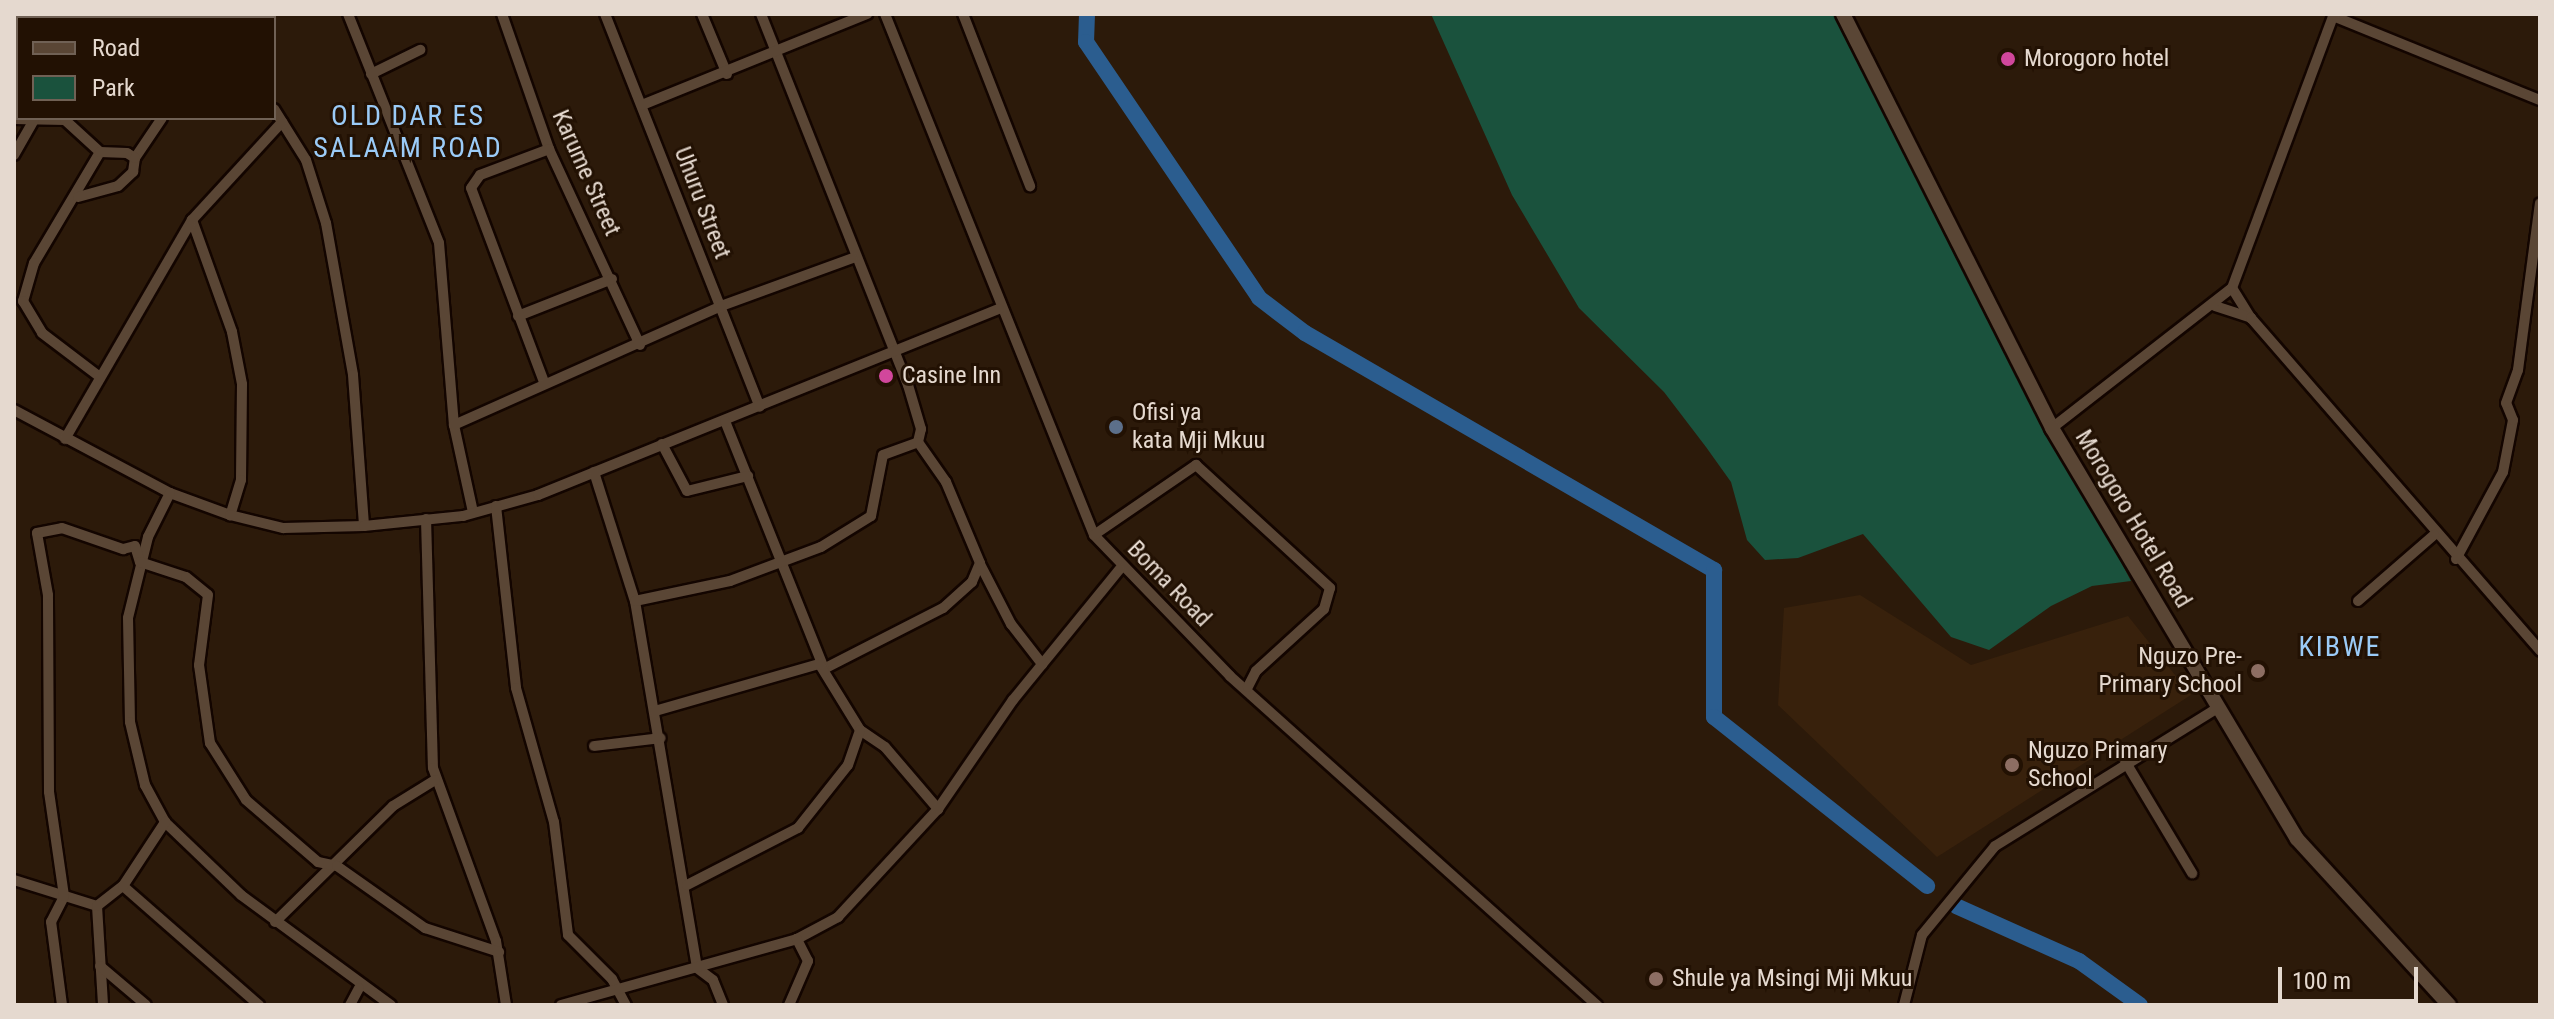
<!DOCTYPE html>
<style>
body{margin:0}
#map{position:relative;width:2554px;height:1019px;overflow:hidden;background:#2c1a0a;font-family:"Roboto Condensed",sans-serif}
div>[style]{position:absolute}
.built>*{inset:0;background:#38210c}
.green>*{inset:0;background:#1a523d}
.river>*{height:16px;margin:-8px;padding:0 8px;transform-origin:8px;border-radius:8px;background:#2b5d8f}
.roads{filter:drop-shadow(2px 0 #130500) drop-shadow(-2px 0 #130500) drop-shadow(0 2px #130500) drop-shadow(0 -2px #130500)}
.street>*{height:10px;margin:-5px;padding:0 5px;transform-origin:5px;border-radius:5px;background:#5a4635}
.secondary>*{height:14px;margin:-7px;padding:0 7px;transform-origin:7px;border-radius:7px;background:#5a4635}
.dots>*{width:22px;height:22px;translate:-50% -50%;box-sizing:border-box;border:4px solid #221103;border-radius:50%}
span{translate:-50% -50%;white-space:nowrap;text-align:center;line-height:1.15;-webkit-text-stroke:6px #221103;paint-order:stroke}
.poi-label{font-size:24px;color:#e5d9cf}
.left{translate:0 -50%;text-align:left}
.right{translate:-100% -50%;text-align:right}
.street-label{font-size:24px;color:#e5d9cf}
.quarter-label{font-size:28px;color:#9bcbf7;letter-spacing:2px}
.frame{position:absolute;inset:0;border:16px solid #e5d9cf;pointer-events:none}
.legend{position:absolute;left:16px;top:16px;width:260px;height:104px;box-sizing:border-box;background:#221103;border:2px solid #706155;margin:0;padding:10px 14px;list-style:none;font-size:24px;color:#e5d9cf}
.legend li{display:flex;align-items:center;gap:16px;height:40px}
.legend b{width:40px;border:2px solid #706155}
.scale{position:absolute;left:2278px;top:967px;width:140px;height:36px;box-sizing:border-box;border:4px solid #e5d9cf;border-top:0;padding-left:10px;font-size:24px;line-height:28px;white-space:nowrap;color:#e5d9cf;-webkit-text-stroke:6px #221103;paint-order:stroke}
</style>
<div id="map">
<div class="built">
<i style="clip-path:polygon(1860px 595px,1971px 665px,2128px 616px,2191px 695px,1937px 857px,1778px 705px,1784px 608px)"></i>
</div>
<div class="green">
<i style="clip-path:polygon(1431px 14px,1833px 14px,2131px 581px,2092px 586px,2051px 606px,1989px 650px,1951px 637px,1863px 534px,1798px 558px,1765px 560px,1747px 540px,1731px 482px,1706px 447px,1664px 392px,1579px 308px,1512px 195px)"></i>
</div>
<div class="river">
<i style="left:1087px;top:14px;width:28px;rotate:92deg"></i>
<i style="left:1086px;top:42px;width:309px;rotate:55.9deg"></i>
<i style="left:1259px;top:298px;width:58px;rotate:37.3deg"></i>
<i style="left:1305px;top:333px;width:473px;rotate:30.1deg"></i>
<i style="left:1714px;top:570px;width:147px;rotate:90deg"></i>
<i style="left:1714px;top:717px;width:272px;rotate:38.4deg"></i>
<i style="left:1956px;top:906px;width:135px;rotate:24.1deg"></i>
<i style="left:2079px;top:961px;width:75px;rotate:35.8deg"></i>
</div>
<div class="roads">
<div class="street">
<i style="left:161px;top:14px;width:6px;rotate:39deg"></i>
<i style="left:348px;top:14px;width:246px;rotate:68.3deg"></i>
<i style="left:439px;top:243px;width:183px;rotate:85.3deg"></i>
<i style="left:454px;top:425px;width:89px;rotate:77.7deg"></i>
<i style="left:502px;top:14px;width:143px;rotate:70.8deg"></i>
<i style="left:549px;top:149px;width:216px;rotate:65.1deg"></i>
<i style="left:605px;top:14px;width:422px;rotate:68.5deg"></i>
<i style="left:702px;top:14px;width:65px;rotate:67.4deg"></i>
<i style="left:761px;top:14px;width:399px;rotate:68.4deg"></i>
<i style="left:908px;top:385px;width:46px;rotate:73.5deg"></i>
<i style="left:921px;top:429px;width:13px;rotate:103deg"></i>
<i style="left:918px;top:442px;width:49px;rotate:55deg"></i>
<i style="left:946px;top:482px;width:88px;rotate:67.2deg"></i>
<i style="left:980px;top:563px;width:21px;rotate:113deg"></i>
<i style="left:972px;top:582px;width:39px;rotate:138deg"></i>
<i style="left:943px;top:608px;width:134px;rotate:152.9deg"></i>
<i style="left:885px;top:14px;width:561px;rotate:68.14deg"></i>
<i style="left:1094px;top:535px;width:196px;rotate:46deg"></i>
<i style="left:1230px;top:676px;width:493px;rotate:41.9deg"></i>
<i style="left:963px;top:14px;width:185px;rotate:68.7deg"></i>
<i style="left:2333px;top:16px;width:223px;rotate:22.1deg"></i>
<i style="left:91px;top:18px;width:4px;rotate:-63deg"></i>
<i style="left:250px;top:18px;width:6px;rotate:-45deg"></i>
<i style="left:371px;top:74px;width:55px;rotate:-26.1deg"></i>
<i style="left:642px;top:105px;width:243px;rotate:-22deg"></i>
<i style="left:274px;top:109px;width:60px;rotate:57.9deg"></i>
<i style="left:306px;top:160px;width:66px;rotate:72.4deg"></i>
<i style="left:326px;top:223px;width:154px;rotate:79.9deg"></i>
<i style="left:353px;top:375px;width:151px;rotate:85.8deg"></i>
<i style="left:14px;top:119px;width:51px;rotate:1.1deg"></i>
<i style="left:65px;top:120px;width:47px;rotate:42.4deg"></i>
<i style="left:100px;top:152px;width:129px;rotate:120.7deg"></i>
<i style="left:34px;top:263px;width:40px;rotate:106deg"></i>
<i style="left:23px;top:301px;width:37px;rotate:59deg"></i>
<i style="left:42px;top:333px;width:73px;rotate:37.2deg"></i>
<i style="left:14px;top:155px;width:40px;rotate:-60.3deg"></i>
<i style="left:135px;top:158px;width:48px;rotate:-56deg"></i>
<i style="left:78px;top:197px;width:41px;rotate:-15.4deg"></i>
<i style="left:118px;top:186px;width:21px;rotate:-43deg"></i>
<i style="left:133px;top:172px;width:14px;rotate:-82deg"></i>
<i style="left:135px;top:158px;width:9px;rotate:-148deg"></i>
<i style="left:127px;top:153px;width:27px;rotate:-178deg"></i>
<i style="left:192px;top:220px;width:119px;rotate:70.3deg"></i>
<i style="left:232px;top:332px;width:53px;rotate:79.1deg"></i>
<i style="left:242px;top:384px;width:96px;rotate:90.6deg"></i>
<i style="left:241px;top:480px;width:37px;rotate:107deg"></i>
<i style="left:2232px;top:288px;width:36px;rotate:58deg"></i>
<i style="left:2215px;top:306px;width:38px;rotate:18deg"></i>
<i style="left:2251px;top:318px;width:441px;rotate:49deg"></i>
<i style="left:518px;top:316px;width:101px;rotate:-21.5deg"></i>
<i style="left:544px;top:382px;width:207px;rotate:-110.6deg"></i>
<i style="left:471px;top:188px;width:16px;rotate:-55deg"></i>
<i style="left:480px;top:175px;width:74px;rotate:-20.6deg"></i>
<i style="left:14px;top:410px;width:177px;rotate:28deg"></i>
<i style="left:170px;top:493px;width:64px;rotate:20.1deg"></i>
<i style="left:230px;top:515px;width:55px;rotate:13.8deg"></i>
<i style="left:283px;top:528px;width:81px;rotate:-1.4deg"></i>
<i style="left:364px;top:526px;width:100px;rotate:-5.8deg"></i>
<i style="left:463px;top:516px;width:78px;rotate:-15.6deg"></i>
<i style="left:538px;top:495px;width:497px;rotate:-22deg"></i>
<i style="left:725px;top:421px;width:267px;rotate:68.2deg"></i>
<i style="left:454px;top:425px;width:292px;rotate:-24deg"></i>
<i style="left:721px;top:306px;width:140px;rotate:-20deg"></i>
<i style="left:2052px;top:428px;width:228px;rotate:-37.9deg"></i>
<i style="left:2232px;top:288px;width:292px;rotate:-69.6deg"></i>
<i style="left:65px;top:439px;width:253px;rotate:-59.9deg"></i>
<i style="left:192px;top:220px;width:133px;rotate:-47.4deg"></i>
<i style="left:662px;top:444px;width:53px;rotate:62deg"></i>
<i style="left:687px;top:491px;width:63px;rotate:-13.8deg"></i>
<i style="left:594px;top:472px;width:135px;rotate:72.4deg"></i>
<i style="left:635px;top:601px;width:372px;rotate:80.4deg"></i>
<i style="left:697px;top:968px;width:20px;rotate:37deg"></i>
<i style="left:713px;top:980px;width:27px;rotate:68deg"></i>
<i style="left:170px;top:493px;width:49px;rotate:116.6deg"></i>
<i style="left:148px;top:537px;width:83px;rotate:103.9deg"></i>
<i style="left:128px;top:618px;width:104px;rotate:88.9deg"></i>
<i style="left:130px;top:722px;width:65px;rotate:76.6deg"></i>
<i style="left:145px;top:785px;width:42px;rotate:61.6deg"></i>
<i style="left:165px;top:822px;width:105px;rotate:43.8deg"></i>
<i style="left:241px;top:895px;width:186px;rotate:36.3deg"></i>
<i style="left:496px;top:506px;width:183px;rotate:83.7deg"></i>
<i style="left:516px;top:688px;width:139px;rotate:74.2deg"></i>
<i style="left:554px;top:822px;width:114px;rotate:82.9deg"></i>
<i style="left:568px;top:935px;width:62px;rotate:45deg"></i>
<i style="left:612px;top:979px;width:30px;rotate:62deg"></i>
<i style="left:426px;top:519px;width:249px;rotate:88.4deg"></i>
<i style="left:433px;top:768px;width:184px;rotate:70deg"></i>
<i style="left:496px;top:941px;width:65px;rotate:81.1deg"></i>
<i style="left:1094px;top:535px;width:124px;rotate:-34.5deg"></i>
<i style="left:1196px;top:465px;width:182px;rotate:42.5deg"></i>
<i style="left:1330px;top:588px;width:22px;rotate:106deg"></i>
<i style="left:1324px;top:609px;width:92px;rotate:137.6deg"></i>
<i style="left:1256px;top:671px;width:18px;rotate:117deg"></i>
<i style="left:2456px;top:559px;width:99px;rotate:-61.6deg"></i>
<i style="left:2503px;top:472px;width:53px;rotate:-79.1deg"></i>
<i style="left:2513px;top:420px;width:18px;rotate:-112deg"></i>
<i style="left:2506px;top:403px;width:35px;rotate:-70deg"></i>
<i style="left:2518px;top:370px;width:168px;rotate:-82.5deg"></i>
<i style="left:980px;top:564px;width:68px;rotate:62.7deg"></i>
<i style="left:1011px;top:624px;width:51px;rotate:52.2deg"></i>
<i style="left:635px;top:601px;width:97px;rotate:-11.9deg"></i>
<i style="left:730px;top:581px;width:97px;rotate:-20.5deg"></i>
<i style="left:821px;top:547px;width:59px;rotate:-31.8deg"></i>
<i style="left:871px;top:516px;width:62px;rotate:-78.9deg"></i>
<i style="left:883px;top:455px;width:37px;rotate:-20deg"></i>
<i style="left:2358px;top:601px;width:101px;rotate:-41deg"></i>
<i style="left:820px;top:665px;width:76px;rotate:58.4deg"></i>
<i style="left:860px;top:730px;width:30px;rotate:34deg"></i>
<i style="left:885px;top:747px;width:82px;rotate:49.5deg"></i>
<i style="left:655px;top:711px;width:171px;rotate:-16deg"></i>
<i style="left:594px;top:746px;width:67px;rotate:-6.8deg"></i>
<i style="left:2125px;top:761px;width:131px;rotate:59.1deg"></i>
<i style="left:14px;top:880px;width:87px;rotate:17.4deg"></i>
<i style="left:97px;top:906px;width:99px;rotate:86.5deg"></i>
<i style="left:687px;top:885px;width:125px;rotate:-27.2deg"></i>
<i style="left:798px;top:828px;width:80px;rotate:-51.6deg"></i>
<i style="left:848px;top:765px;width:37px;rotate:-71deg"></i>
<i style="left:123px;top:886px;width:181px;rotate:41.2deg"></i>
<i style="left:97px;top:906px;width:33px;rotate:-38deg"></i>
<i style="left:123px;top:886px;width:77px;rotate:-56.7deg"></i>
<i style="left:275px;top:922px;width:165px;rotate:-44.5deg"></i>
<i style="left:393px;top:806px;width:49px;rotate:-31.8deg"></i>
<i style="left:100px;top:966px;width:60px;rotate:40.3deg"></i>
<i style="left:62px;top:1005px;width:84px;rotate:-97.5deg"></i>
<i style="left:51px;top:922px;width:29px;rotate:-63deg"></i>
<i style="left:64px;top:896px;width:105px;rotate:-98.2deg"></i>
<i style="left:49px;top:792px;width:197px;rotate:-90.3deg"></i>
<i style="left:48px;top:595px;width:63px;rotate:-100.1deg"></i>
<i style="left:37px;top:533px;width:25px;rotate:-11deg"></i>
<i style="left:62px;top:528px;width:65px;rotate:19deg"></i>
<i style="left:123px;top:549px;width:12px;rotate:-14deg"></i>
<i style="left:135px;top:546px;width:17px;rotate:73deg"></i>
<i style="left:140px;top:562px;width:48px;rotate:18.1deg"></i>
<i style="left:186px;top:577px;width:28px;rotate:39deg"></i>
<i style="left:208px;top:595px;width:71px;rotate:97.3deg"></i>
<i style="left:199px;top:665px;width:79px;rotate:82deg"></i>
<i style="left:210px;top:743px;width:67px;rotate:57.7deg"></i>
<i style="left:246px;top:800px;width:95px;rotate:40.7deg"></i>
<i style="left:318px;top:862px;width:19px;rotate:12deg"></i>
<i style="left:337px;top:866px;width:108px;rotate:35.2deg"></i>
<i style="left:425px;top:928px;width:78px;rotate:18deg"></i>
<i style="left:350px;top:1005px;width:19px;rotate:-62deg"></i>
<i style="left:561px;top:1005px;width:245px;rotate:-15.6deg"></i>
<i style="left:797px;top:939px;width:47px;rotate:-28.2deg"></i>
<i style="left:838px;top:917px;width:147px;rotate:-47.2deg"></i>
<i style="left:938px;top:809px;width:132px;rotate:-55.5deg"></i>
<i style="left:1013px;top:700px;width:169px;rotate:-50.8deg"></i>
<i style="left:789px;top:1005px;width:48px;rotate:-66.6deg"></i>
<i style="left:808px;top:961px;width:25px;rotate:-117deg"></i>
<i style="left:1904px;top:1005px;width:72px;rotate:-75.6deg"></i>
<i style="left:1922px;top:935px;width:115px;rotate:-50.6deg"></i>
<i style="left:1995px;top:846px;width:264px;rotate:-31.8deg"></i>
</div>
<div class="secondary">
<i style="left:1843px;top:14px;width:464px;rotate:63.2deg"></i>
<i style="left:2052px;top:428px;width:478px;rotate:59.2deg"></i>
<i style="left:2297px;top:839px;width:225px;rotate:47.5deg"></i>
</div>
</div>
<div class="dots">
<i style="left:2008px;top:59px;background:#d1479c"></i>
<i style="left:886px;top:376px;background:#d1479c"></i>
<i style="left:1116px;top:427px;background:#5c6f8a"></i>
<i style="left:2258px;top:671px;background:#8d6e63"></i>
<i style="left:2012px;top:765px;background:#8d6e63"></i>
<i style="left:1656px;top:979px;background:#8d6e63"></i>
</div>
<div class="poi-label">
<span class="left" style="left:2024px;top:59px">Morogoro hotel</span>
<span class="left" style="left:902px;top:376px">Casine Inn</span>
<span class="left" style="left:1132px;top:427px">Ofisi ya<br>kata Mji Mkuu</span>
<span class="right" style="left:2242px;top:671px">Nguzo Pre-<br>Primary School</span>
<span class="left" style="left:2028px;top:765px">Nguzo Primary<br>School</span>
<span class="left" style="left:1672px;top:979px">Shule ya Msingi Mji Mkuu</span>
</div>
<div class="street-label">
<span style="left:586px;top:173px;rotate:66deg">Karume Street</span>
<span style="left:702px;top:203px;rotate:69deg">Uhuru Street</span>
<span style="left:2133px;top:519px;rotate:59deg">Morogoro Hotel Road</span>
<span style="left:1169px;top:584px;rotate:46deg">Boma Road</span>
</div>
<div class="quarter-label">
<span style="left:408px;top:132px">OLD DAR ES<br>SALAAM ROAD</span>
<span style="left:2340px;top:647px">KIBWE</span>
</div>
<div class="frame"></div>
<ul class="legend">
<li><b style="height:10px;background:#5a4635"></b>Road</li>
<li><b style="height:22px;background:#1a523d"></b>Park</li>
</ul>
<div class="scale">100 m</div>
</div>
